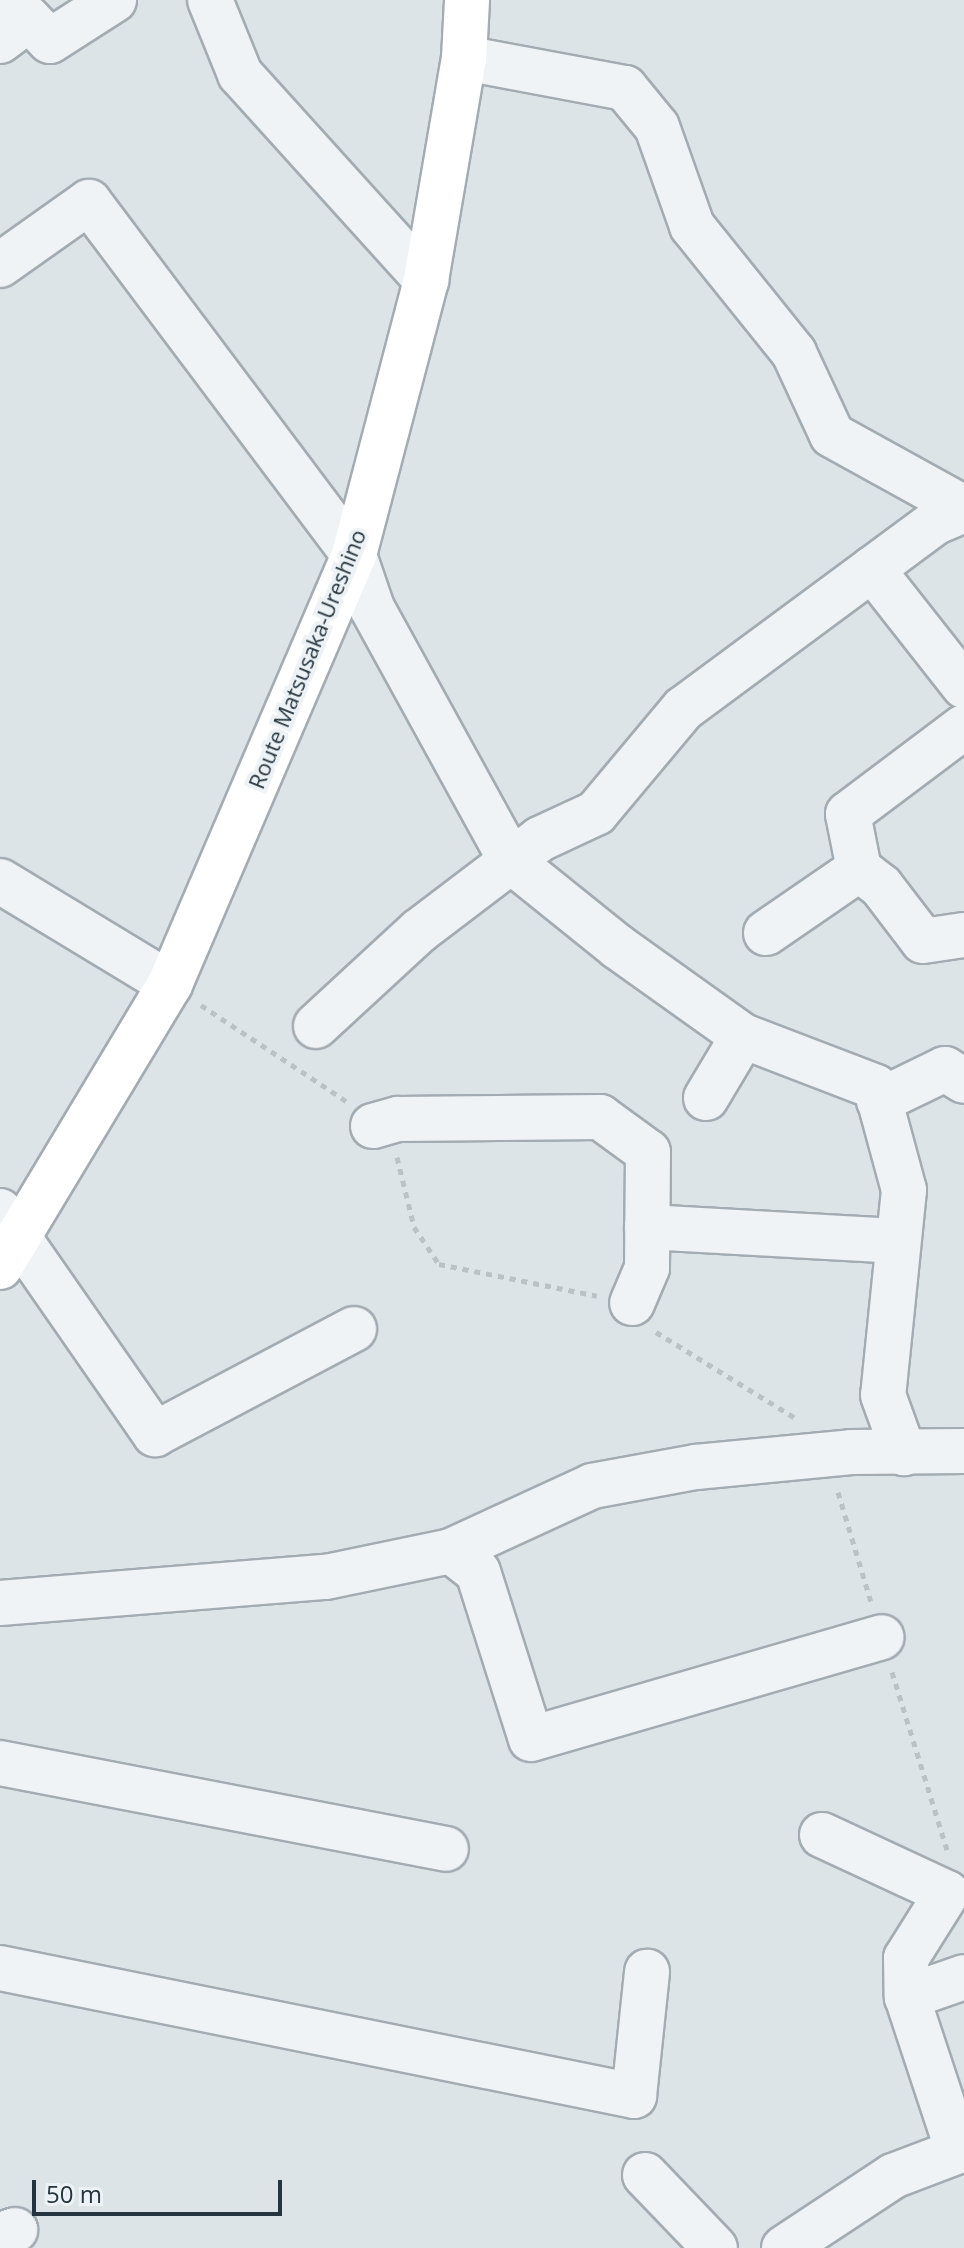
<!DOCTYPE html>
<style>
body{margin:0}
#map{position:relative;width:964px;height:2248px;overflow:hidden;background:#dde4e8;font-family:"Open Sans",sans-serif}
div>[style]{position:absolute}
.path>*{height:5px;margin-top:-2.5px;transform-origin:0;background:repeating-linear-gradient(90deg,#bbc2c6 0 6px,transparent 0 12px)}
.roads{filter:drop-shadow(2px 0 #a2acb2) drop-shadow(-2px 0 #a2acb2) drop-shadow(0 2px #a2acb2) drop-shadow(0 -2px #a2acb2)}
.minor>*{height:44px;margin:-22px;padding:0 22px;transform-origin:22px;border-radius:22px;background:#f0f3f6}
.major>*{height:44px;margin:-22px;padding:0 22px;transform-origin:22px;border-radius:22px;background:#fff}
span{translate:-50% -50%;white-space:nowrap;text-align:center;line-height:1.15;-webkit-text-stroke:8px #ecf2f5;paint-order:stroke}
.street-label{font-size:22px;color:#25353f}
.scale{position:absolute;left:32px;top:2180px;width:250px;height:36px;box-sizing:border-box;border:4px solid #25353f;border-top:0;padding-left:10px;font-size:24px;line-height:28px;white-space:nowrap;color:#25353f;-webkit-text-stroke:6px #ecf2f5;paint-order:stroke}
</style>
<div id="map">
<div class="path">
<i style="left:201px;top:1005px;width:174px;rotate:33.5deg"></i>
<i style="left:397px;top:1157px;width:72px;rotate:76.3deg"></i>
<i style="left:414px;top:1227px;width:45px;rotate:56deg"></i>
<i style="left:439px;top:1264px;width:161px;rotate:11.4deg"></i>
<i style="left:656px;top:1332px;width:166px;rotate:31.7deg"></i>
<i style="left:838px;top:1492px;width:115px;rotate:73.3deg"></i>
<i style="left:892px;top:1672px;width:186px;rotate:72.8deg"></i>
</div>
<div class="roads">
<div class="minor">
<i style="left:10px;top:0;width:57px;rotate:45.7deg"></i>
<i style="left:50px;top:41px;width:76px;rotate:-32.6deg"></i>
<i style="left:210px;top:0;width:80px;rotate:67.9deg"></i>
<i style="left:240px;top:74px;width:278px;rotate:47.9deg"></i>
<i style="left:0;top:41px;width:36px;rotate:-37deg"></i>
<i style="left:464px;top:58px;width:164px;rotate:10.6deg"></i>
<i style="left:625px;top:88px;width:50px;rotate:50.6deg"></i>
<i style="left:657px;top:127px;width:105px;rotate:70.5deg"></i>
<i style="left:692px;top:226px;width:163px;rotate:51.2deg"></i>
<i style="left:794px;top:353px;width:90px;rotate:65.1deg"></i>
<i style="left:832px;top:435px;width:151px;rotate:28.9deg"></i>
<i style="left:0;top:265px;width:109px;rotate:-35.3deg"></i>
<i style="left:89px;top:202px;width:441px;rotate:53.1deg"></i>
<i style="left:354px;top:555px;width:56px;rotate:71.2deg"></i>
<i style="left:372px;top:608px;width:289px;rotate:61.2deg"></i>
<i style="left:511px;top:861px;width:137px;rotate:38.8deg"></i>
<i style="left:618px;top:947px;width:153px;rotate:35.5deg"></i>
<i style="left:743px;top:1036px;width:142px;rotate:21deg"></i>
<i style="left:876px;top:1087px;width:107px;rotate:74.8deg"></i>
<i style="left:904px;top:1190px;width:206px;rotate:95.8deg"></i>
<i style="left:883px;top:1395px;width:62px;rotate:70.1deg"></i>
<i style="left:872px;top:569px;width:149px;rotate:51.8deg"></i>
<i style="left:859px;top:869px;width:28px;rotate:38deg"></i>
<i style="left:881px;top:886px;width:69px;rotate:52.6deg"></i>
<i style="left:923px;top:941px;width:41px;rotate:-8.3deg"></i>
<i style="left:0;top:881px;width:199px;rotate:31.2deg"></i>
<i style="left:766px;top:933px;width:113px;rotate:-34.5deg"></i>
<i style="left:859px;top:869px;width:56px;rotate:-101.3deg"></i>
<i style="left:848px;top:814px;width:145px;rotate:-36.9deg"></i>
<i style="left:316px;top:1026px;width:140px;rotate:-42.7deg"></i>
<i style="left:419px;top:931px;width:152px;rotate:-37.2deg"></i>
<i style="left:540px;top:839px;width:62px;rotate:-24.9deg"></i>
<i style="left:596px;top:813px;width:136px;rotate:-50.1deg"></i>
<i style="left:683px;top:709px;width:315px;rotate:-36.5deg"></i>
<i style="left:936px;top:522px;width:30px;rotate:-23deg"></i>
<i style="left:706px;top:1098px;width:72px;rotate:-59.2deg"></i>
<i style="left:879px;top:1101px;width:73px;rotate:-25.9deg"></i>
<i style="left:945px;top:1069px;width:22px;rotate:32deg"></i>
<i style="left:373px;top:1126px;width:26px;rotate:-16deg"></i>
<i style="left:398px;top:1119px;width:202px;rotate:-0.6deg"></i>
<i style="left:600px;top:1117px;width:59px;rotate:36.1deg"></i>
<i style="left:648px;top:1152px;width:116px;rotate:90.5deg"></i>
<i style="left:647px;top:1268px;width:38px;rotate:113deg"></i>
<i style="left:0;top:1211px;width:272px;rotate:55.2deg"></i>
<i style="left:155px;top:1434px;width:225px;rotate:-27.8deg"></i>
<i style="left:647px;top:1227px;width:249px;rotate:3.2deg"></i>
<i style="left:451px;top:1551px;width:34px;rotate:38deg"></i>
<i style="left:478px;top:1572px;width:175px;rotate:72.4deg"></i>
<i style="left:531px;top:1739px;width:365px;rotate:-16.2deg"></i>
<i style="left:0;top:1603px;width:327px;rotate:-4.6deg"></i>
<i style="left:326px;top:1577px;width:128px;rotate:-11.7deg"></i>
<i style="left:451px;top:1551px;width:155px;rotate:-24.7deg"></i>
<i style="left:592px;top:1486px;width:106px;rotate:-10.4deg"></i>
<i style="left:696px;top:1467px;width:156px;rotate:-5.5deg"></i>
<i style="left:851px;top:1452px;width:113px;rotate:-0.5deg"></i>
<i style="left:0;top:1763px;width:454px;rotate:10.9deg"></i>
<i style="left:822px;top:1835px;width:138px;rotate:24.9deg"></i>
<i style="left:947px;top:1893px;width:77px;rotate:122.2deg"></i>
<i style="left:906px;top:1958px;width:39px;rotate:89deg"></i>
<i style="left:0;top:1968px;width:647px;rotate:11.41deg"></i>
<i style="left:634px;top:2096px;width:125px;rotate:-84deg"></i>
<i style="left:958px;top:2151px;width:162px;rotate:-108.3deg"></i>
<i style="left:907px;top:1997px;width:60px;rotate:-19.3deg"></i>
<i style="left:645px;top:2175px;width:101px;rotate:46.2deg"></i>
<i style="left:0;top:2235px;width:16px;rotate:-18deg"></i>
<i style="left:784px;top:2248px;width:131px;rotate:-33.4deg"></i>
<i style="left:893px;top:2176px;width:76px;rotate:-20.8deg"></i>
</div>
<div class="major">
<i style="left:0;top:1267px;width:330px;rotate:-59deg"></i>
<i style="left:170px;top:984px;width:467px;rotate:-66.8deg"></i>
<i style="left:354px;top:555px;width:284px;rotate:-75.3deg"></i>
<i style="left:426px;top:280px;width:225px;rotate:-80.3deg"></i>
<i style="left:464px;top:58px;width:58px;rotate:-87deg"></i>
</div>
</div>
<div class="street-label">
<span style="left:307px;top:659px;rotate:-68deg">Route Matsusaka-Ureshino</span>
</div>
<div class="scale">50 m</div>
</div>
